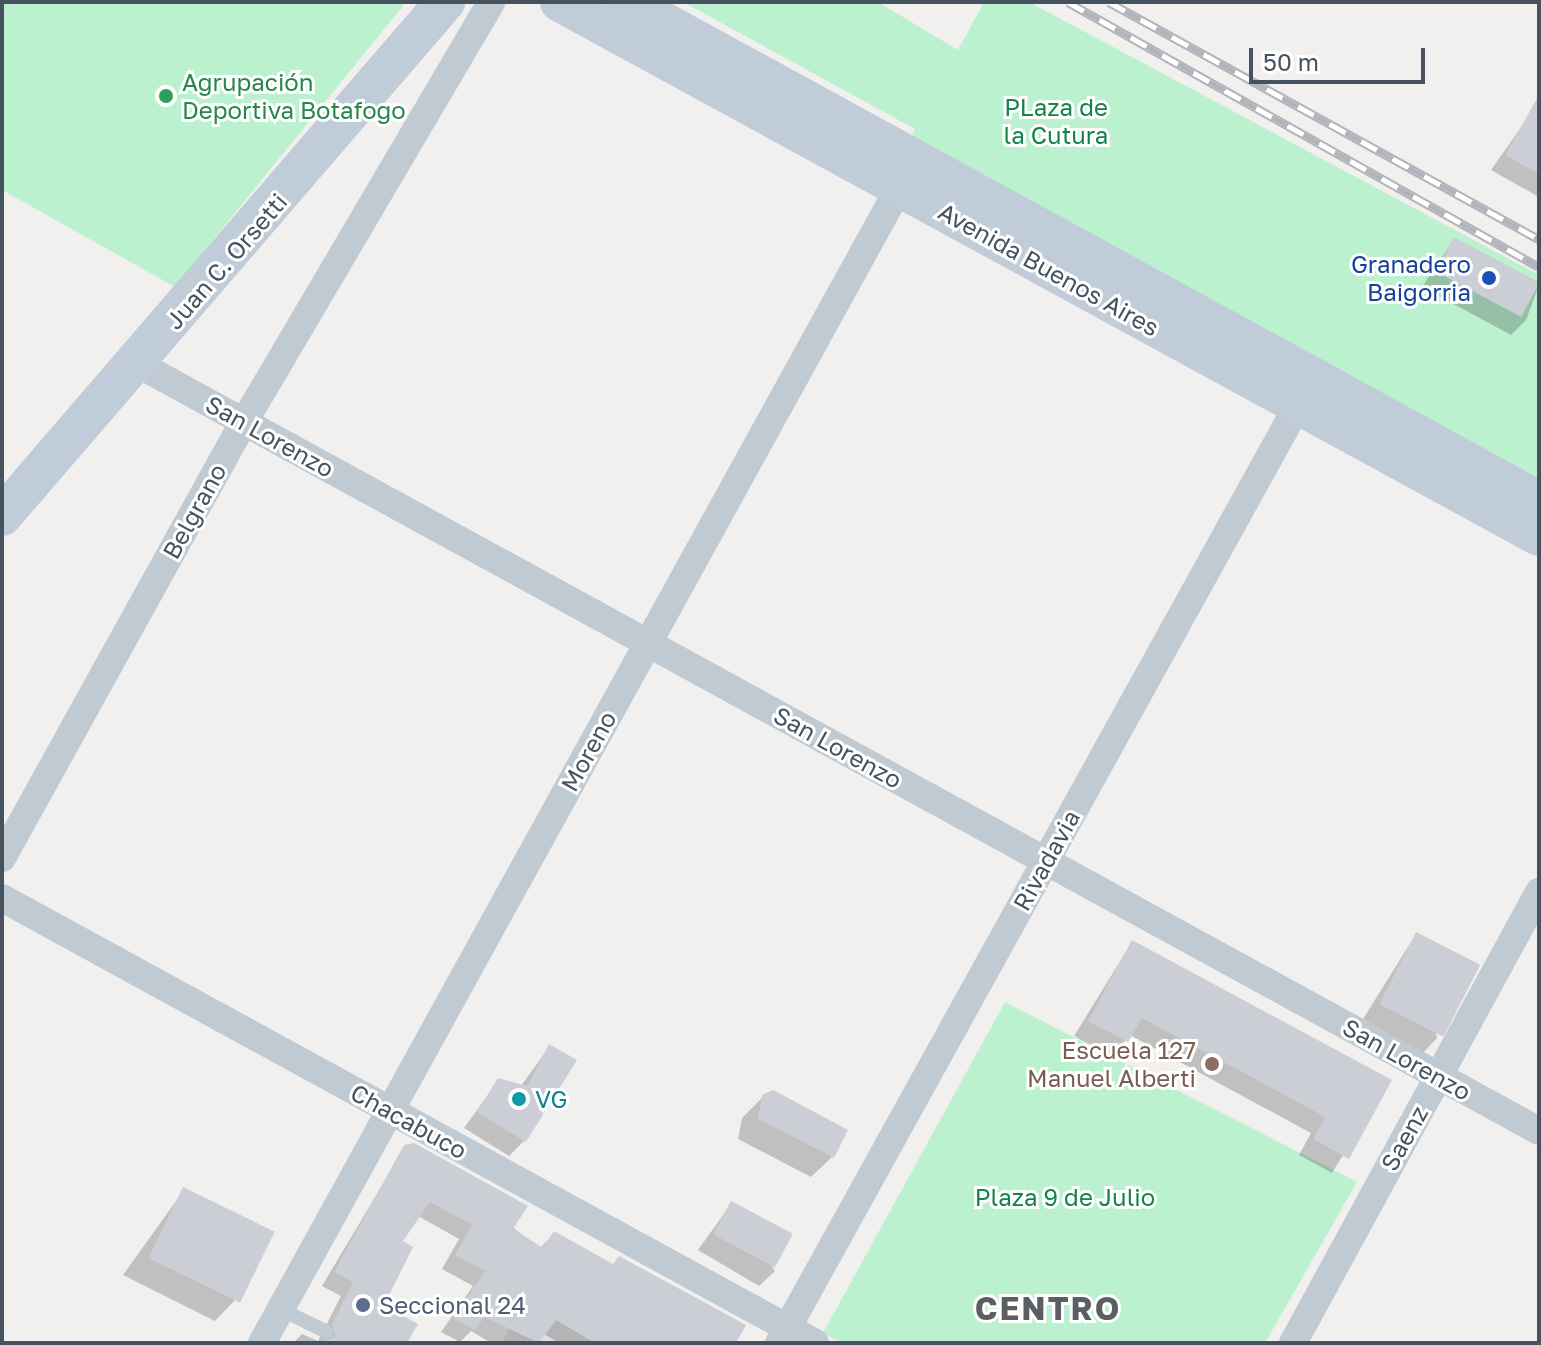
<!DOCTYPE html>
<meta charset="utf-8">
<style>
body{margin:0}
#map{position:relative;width:1541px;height:1345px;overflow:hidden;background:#f2efef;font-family:"Golos Text",sans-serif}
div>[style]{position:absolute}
.education>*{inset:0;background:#e3e0e1}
.green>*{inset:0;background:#bcf1d0}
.shadow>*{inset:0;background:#0003}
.building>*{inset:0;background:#cbced4;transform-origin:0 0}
.lane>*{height:14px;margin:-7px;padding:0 7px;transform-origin:7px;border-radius:7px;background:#bfcad2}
.street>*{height:28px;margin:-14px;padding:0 14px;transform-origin:14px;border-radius:14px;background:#bfcad2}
.secondary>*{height:40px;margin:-20px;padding:0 20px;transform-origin:20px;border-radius:20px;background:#c1ccd9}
.rail>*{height:9px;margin-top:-4.5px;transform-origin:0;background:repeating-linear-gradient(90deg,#fff 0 18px,#b1b4ba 0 36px);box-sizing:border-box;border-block:2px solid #b1b4ba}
.dots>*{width:22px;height:22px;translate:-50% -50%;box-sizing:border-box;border:4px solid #fff;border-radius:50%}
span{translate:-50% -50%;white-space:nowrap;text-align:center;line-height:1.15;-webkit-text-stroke:6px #fff;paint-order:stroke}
.leisure-label{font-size:24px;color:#27864d}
.left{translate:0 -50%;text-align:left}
.park-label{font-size:24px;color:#14824b}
.street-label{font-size:24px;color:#46525d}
.transit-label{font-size:24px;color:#164399}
.right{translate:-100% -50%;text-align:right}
.education-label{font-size:24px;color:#785e54}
.culture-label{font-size:24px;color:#0d838f}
.service-label{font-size:24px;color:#4e5e75}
.district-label{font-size:32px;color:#5b5f64;font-weight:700;letter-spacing:2px}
.frame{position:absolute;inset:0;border:4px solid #46525d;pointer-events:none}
.scale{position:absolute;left:1249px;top:48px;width:176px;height:36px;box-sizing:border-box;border:4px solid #46525d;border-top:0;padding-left:10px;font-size:24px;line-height:28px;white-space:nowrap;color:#46525d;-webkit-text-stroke:6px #fff;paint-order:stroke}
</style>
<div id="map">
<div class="education">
<i style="clip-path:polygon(536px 1288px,632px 1343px,501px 1343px)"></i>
</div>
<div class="green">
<i style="clip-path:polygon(2px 2px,406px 2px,175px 287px,2px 190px)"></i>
<i style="clip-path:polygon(683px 2px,878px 2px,958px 50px,984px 2px,1029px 2px,1539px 275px,1539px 478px,907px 145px,915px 129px)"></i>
<i style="clip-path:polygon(1005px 1002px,1357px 1182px,1265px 1343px,842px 1343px,823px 1333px)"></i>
</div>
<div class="shadow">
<i style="clip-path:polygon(1529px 116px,1539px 122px,1539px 197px,1491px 170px)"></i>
<i style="clip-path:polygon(1454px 239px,1539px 285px,1526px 320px,1511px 335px,1422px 287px)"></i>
<i style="clip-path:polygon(1416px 934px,1437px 1038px,1422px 1054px,1363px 1019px)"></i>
<i style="clip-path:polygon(1132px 942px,1389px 1081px,1332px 1173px,1299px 1155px,1311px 1133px,1130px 1035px,1111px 1056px,1074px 1036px)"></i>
<i style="clip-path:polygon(549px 1047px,524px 1141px,509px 1156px,464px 1128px,499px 1080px,521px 1086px)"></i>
<i style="clip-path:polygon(763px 1097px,832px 1157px,811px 1177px,738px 1139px,742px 1118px)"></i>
<i style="clip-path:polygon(405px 1147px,540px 1248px,555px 1233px,734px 1343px,559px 1343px,544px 1334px,537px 1343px,491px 1343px,471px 1331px,460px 1342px,441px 1332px,473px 1286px,442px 1269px,459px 1239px,418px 1216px,400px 1242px,382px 1306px,405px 1343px,293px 1343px,302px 1334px,318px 1341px,341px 1296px,322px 1286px)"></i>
<i style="clip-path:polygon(184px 1190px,235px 1300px,215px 1321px,123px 1275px)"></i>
<i style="clip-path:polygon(731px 1204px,775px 1271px,759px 1286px,698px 1250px)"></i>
</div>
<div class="building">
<i style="clip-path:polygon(1539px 95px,1539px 174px,1505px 155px)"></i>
<i style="left:1454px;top:237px;width:97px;height:39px;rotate:28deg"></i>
<i style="left:1416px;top:932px;width:72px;height:81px;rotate:27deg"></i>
<i style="clip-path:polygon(1132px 940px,1392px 1080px,1349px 1159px,1313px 1139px,1325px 1117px,1142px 1018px,1128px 1042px,1088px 1021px)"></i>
<i style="clip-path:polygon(549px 1044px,577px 1060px,526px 1142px,477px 1112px,498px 1078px,527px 1086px)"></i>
<i style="clip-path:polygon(773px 1090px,848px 1130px,834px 1158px,758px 1119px,762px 1095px)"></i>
<i style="clip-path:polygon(414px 1143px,528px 1206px,513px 1229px,543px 1248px,554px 1231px,613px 1264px,619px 1256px,746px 1325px,736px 1343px,595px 1343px,556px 1320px,539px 1343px,484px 1317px,475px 1330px,453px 1318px,485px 1271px,455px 1255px,472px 1225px,430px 1202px,403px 1241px,413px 1247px,384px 1305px,418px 1324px,407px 1343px,322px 1343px,336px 1336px,332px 1324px,353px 1282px,334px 1272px,404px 1145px)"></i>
<i style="left:183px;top:1187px;width:102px;height:79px;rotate:26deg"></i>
<i style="left:731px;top:1201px;width:70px;height:38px;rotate:28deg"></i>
</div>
<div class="lane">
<i style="left:280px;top:1309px;width:52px;rotate:26.1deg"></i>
</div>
<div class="street">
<i style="left:138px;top:364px;width:1597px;rotate:28.7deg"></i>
<i style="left:2px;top:858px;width:499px;rotate:-61deg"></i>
<i style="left:244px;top:422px;width:487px;rotate:-59.5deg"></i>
<i style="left:2px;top:898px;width:927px;rotate:28.69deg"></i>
<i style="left:262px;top:1343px;width:1340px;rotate:-61.12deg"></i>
<i style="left:779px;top:1343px;width:1090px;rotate:-61.04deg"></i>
<i style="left:1293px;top:1343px;width:514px;rotate:-61.39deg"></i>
</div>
<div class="secondary">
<i style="left:560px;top:2px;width:1115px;rotate:28.61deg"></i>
<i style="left:627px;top:2px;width:1040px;rotate:28.69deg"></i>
<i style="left:2px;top:516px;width:679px;rotate:-49.24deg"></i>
</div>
<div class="rail">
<i style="left:1068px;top:2px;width:540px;rotate:29.36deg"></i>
<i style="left:1109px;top:2px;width:491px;rotate:28.9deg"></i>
</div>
<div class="dots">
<i style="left:166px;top:96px;background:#2e9e5b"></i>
<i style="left:1489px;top:278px;background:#1a4fb4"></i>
<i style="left:1212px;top:1064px;background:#8d6e63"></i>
<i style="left:519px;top:1099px;background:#0f9aa8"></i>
<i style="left:363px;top:1305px;background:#5c6f8a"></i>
</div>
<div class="leisure-label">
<span class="left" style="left:182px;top:96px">Agrupación<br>Deportiva Botafogo</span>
</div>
<div class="park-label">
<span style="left:1056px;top:121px">PLaza de<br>la Cutura</span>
<span style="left:1065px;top:1197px">Plaza 9 de Julio</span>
</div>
<div class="street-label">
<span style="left:226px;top:261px;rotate:-49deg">Juan C. Orsetti</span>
<span style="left:1049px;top:269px;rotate:29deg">Avenida Buenos Aires</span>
<span style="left:270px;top:436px;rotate:29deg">San Lorenzo</span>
<span style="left:194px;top:511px;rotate:-61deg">Belgrano</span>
<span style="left:838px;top:747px;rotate:29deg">San Lorenzo</span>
<span style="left:588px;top:751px;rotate:-61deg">Moreno</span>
<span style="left:1046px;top:860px;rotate:-61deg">Rivadavia</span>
<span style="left:1407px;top:1059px;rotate:29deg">San Lorenzo</span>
<span style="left:409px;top:1121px;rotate:29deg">Chacabuco</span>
<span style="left:1404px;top:1138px;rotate:-61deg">Saenz</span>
</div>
<div class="transit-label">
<span class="right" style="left:1471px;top:278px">Granadero<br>Baigorria</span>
</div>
<div class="education-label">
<span class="right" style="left:1196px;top:1064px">Escuela 127<br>Manuel Alberti</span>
</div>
<div class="culture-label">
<span class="left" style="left:535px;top:1099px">VG</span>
</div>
<div class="service-label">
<span class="left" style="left:379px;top:1305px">Seccional 24</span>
</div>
<div class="district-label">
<span style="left:1048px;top:1308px">CENTRO</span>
</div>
<div class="frame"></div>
<div class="scale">50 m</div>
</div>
